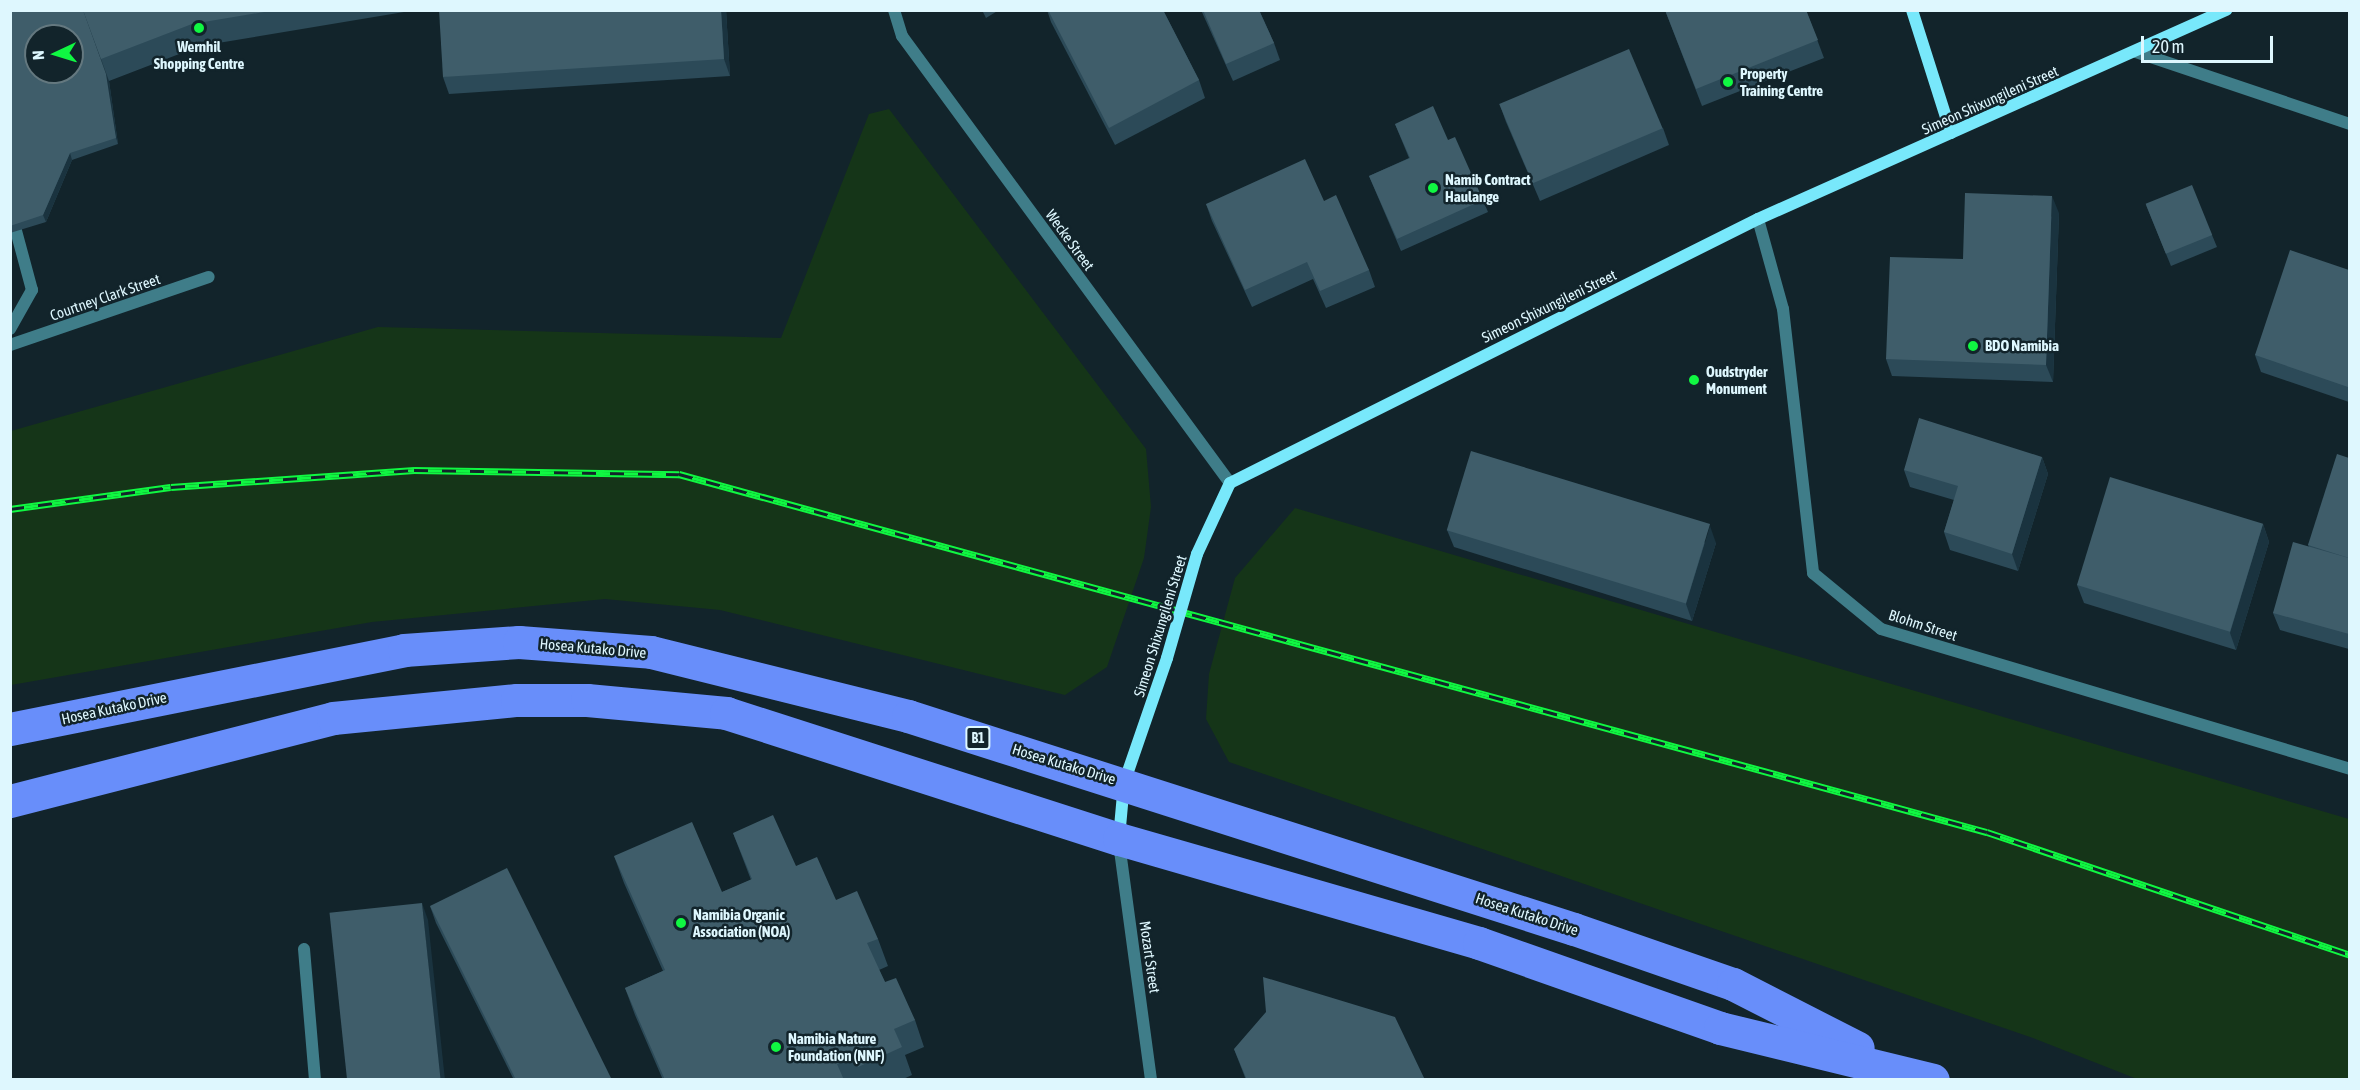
<!DOCTYPE html>
<style>
body{margin:0}
#map{position:relative;width:2360px;height:1090px;overflow:hidden;background:#12242b;font-family:"Asap Condensed",sans-serif}
div>[style]{position:absolute}
.green>*{inset:0;background:#153518}
.lane>*{height:12px;margin:-6px;padding:0 6px;transform-origin:6px;border-radius:6px;background:#3f7d89}
.street>*{height:12px;margin:-6px;padding:0 6px;transform-origin:6px;border-radius:6px;background:#3f7d89}
.secondary>*{height:12px;margin:-6px;padding:0 6px;transform-origin:6px;border-radius:6px;background:#78e8fb}
.primary>*{height:33px;margin:-16.5px;padding:0 16.5px;transform-origin:16.5px;border-radius:16.5px;background:#688efa}
.rail>*{height:7px;margin-top:-3.5px;transform-origin:0;background:repeating-linear-gradient(90deg,#12242b 0 14px,#10f742 0 28px);box-sizing:border-box;border-block:2px solid #10f742}
.secondary-bridge>*{height:12px;margin:-6px;padding:0 6px;transform-origin:6px;border-radius:6px;background:#78e8fb}
.wall>*{inset:0;background:#2c4a58}
.shaded-wall>*{inset:0;background:#1a333f}
.building>*{inset:0;background:#3f5d6a;transform-origin:0 0}
.dots>*{width:16px;height:16px;translate:-50% -50%;box-sizing:border-box;border:3px solid #12242b;border-radius:50%}
span{translate:-50% -50%;white-space:nowrap;text-align:center;line-height:1.15;-webkit-text-stroke:5px #12242b;paint-order:stroke}
.shield-label span{padding:2px 4px;background:#12242b;border:2px solid;border-radius:4px;-webkit-text-stroke-width:0}
.shield-label{font-size:14px;color:#def7fe;font-weight:700}
.poi-label{font-size:15px;color:#def7fe;font-weight:700}
.left{translate:0 -50%;text-align:left}
.street-label{font-size:15px;color:#def7fe}
.frame{position:absolute;inset:0;border:12px solid #def7fe;pointer-events:none}
.north{position:absolute;left:24px;top:24px;width:60px;height:60px;box-sizing:border-box;background:#12242b;border:2px solid #64787f;border-radius:50%;rotate:266deg;font-size:16px;font-weight:700;line-height:24px;text-align:center;color:#def7fe}
.north::after{content:'';display:block;margin:auto;width:21px;height:27px;background:#10f742;clip-path:polygon(50% 0,100% 100%,50% 72%,0 100%)}
.scale{position:absolute;left:2141px;top:36px;width:132px;height:27px;box-sizing:border-box;border:3px solid #def7fe;border-top:0;padding-left:8px;font-size:18px;line-height:21px;white-space:nowrap;color:#def7fe;-webkit-text-stroke:4px #12242b;paint-order:stroke}
</style>
<div id="map">
<div class="green">
<i style="clip-path:polygon(889px 109px,1146px 449px,1151px 507px,1144px 558px,1107px 667px,1065px 695px,720px 610px,605px 599px,372px 622px,11px 685px,11px 431px,378px 327px,781px 338px,869px 114px)"></i>
<i style="clip-path:polygon(1295px 508px,2349px 819px,2349px 1079px,2137px 1079px,2033px 1038px,1229px 762px,1206px 719px,1209px 674px,1235px 578px)"></i>
</div>
<div class="lane">
<i style="left:10px;top:329px;width:45px;rotate:-60.6deg"></i>
<i style="left:32px;top:290px;width:65px;rotate:-105.1deg"></i>
<i style="left:10px;top:345px;width:210px;rotate:-18.9deg"></i>
</div>
<div class="street">
<i style="left:894px;top:10px;width:27px;rotate:73deg"></i>
<i style="left:902px;top:36px;width:554px;rotate:53.73deg"></i>
<i style="left:2136px;top:52px;width:226px;rotate:18.6deg"></i>
<i style="left:1758px;top:219px;width:93px;rotate:74.5deg"></i>
<i style="left:1783px;top:309px;width:266px;rotate:83.5deg"></i>
<i style="left:1813px;top:573px;width:88px;rotate:39.5deg"></i>
<i style="left:1881px;top:629px;width:489px;rotate:16.6deg"></i>
<i style="left:1119px;top:843px;width:239px;rotate:82.3deg"></i>
<i style="left:304px;top:949px;width:131px;rotate:85.2deg"></i>
</div>
<div class="secondary">
<i style="left:1912px;top:10px;width:129px;rotate:72.4deg"></i>
<i style="left:1197px;top:554px;width:78px;rotate:-65.1deg"></i>
<i style="left:1230px;top:483px;width:590px;rotate:-26.57deg"></i>
<i style="left:1758px;top:219px;width:513px;rotate:-24.06deg"></i>
<i style="left:1119px;top:838px;width:55px;rotate:-84.8deg"></i>
<i style="left:1124px;top:783px;width:132px;rotate:-71deg"></i>
</div>
<div class="primary">
<i style="left:10px;top:729px;width:402px;rotate:-11.3deg"></i>
<i style="left:404px;top:650px;width:115px;rotate:-4deg"></i>
<i style="left:519px;top:642px;width:132px;rotate:4.3deg"></i>
<i style="left:651px;top:652px;width:265px;rotate:14deg"></i>
<i style="left:908px;top:716px;width:699px;rotate:17.74deg"></i>
<i style="left:1574px;top:929px;width:168px;rotate:19.1deg"></i>
<i style="left:1733px;top:984px;width:140px;rotate:27.1deg"></i>
<i style="left:10px;top:801px;width:333px;rotate:-14.4deg"></i>
<i style="left:333px;top:718px;width:185px;rotate:-5.6deg"></i>
<i style="left:517px;top:700px;width:70px"></i>
<i style="left:587px;top:700px;width:140px;rotate:5.3deg"></i>
<i style="left:726px;top:713px;width:413px;rotate:17.8deg"></i>
<i style="left:1119px;top:839px;width:375px;rotate:16.1deg"></i>
<i style="left:1479px;top:943px;width:256px;rotate:19.4deg"></i>
<i style="left:1720px;top:1028px;width:219px;rotate:13.7deg"></i>
</div>
<div class="rail">
<i style="left:10px;top:509px;width:162px;rotate:-7.8deg"></i>
<i style="left:171px;top:487px;width:244px;rotate:-4deg"></i>
<i style="left:414px;top:470px;width:265px;rotate:0.9deg"></i>
<i style="left:679px;top:474px;width:1356px;rotate:15.31deg"></i>
<i style="left:1987px;top:832px;width:383px;rotate:18.7deg"></i>
</div>
<div class="secondary-bridge">
<i style="left:1167px;top:658px;width:108px;rotate:-73.9deg"></i>
</div>
<div class="wall">
<i style="clip-path:polygon(10px 10px,416px 10px,200px 46px,109px 81px,118px 144px,72px 160px,46px 222px,10px 233px)"></i>
<i style="clip-path:polygon(726px 10px,730px 76px,449px 94px,443px 77px)"></i>
<i style="clip-path:polygon(982px 10px,999px 10px,986px 18px)"></i>
<i style="clip-path:polygon(1047px 10px,1163px 10px,1199px 80px,1205px 98px,1115px 145px,1051px 22px)"></i>
<i style="clip-path:polygon(1201px 10px,1259px 10px,1274px 43px,1280px 60px,1233px 81px)"></i>
<i style="clip-path:polygon(1665px 10px,1806px 10px,1824px 58px,1702px 106px)"></i>
<i style="clip-path:polygon(1500px 105px,1663px 128px,1669px 145px,1540px 201px,1506px 122px)"></i>
<i style="clip-path:polygon(1395px 124px,1448px 140px,1483px 200px,1488px 212px,1401px 251px,1369px 176px,1409px 158px)"></i>
<i style="clip-path:polygon(1324px 201px,1369px 270px,1375px 287px,1326px 308px,1313px 279px,1252px 307px,1212px 221px,1206px 204px)"></i>
<i style="clip-path:polygon(2146px 205px,2212px 235px,2217px 247px,2171px 266px)"></i>
<i style="clip-path:polygon(2059px 213px,2053px 382px,1892px 376px,1886px 359px,1963px 259px)"></i>
<i style="clip-path:polygon(2349px 270px,2349px 402px,2261px 372px,2255px 355px)"></i>
<i style="clip-path:polygon(2042px 457px,2048px 474px,2018px 571px,1950px 550px,1944px 532px,1954px 500px,1910px 487px,1904px 470px)"></i>
<i style="clip-path:polygon(2349px 458px,2349px 649px,2280px 630px,2273px 613px,2309px 547px,2308px 545px)"></i>
<i style="clip-path:polygon(2263px 524px,2269px 542px,2236px 650px,2084px 603px,2077px 585px)"></i>
<i style="clip-path:polygon(1447px 530px,1716px 543px,1692px 621px,1454px 547px)"></i>
<i style="clip-path:polygon(733px 833px,796px 866px,836px 900px,878px 939px,888px 966px,879px 970px,885px 982px,915px 1020px,924px 1047px,905px 1055px,912px 1075px,901px 1080px,663px 1080px,635px 1015px,625px 988px,663px 971px,624px 883px,614px 856px,722px 892px,751px 880px)"></i>
<i style="clip-path:polygon(430px 906px,612px 1080px,514px 1080px,436px 923px)"></i>
<i style="clip-path:polygon(1234px 1049px,1425px 1080px,1246px 1080px)"></i>
</div>
<div class="shaded-wall">
<i style="clip-path:polygon(83px 10px,109px 81px,118px 144px,116px 138px)"></i>
<i style="clip-path:polygon(721px 10px,726px 10px,730px 76px,724px 59px)"></i>
<i style="clip-path:polygon(70px 153px,72px 160px,46px 222px,43px 215px)"></i>
<i style="clip-path:polygon(2052px 196px,2059px 213px,2053px 382px,2046px 365px)"></i>
<i style="clip-path:polygon(2042px 457px,2048px 474px,2018px 571px,2012px 554px)"></i>
<i style="clip-path:polygon(2263px 524px,2269px 542px,2236px 650px,2230px 633px)"></i>
<i style="clip-path:polygon(1710px 526px,1716px 543px,1692px 621px,1686px 604px)"></i>
<i style="clip-path:polygon(422px 903px,428px 920px,445px 1080px,440px 1080px)"></i>
</div>
<div class="building">
<i style="clip-path:polygon(evenodd,10px 10px,83px 10px,106px 74px,116px 138px,70px 153px,43px 215px,10px 226px,10px 10px,36px 36px,72px 36px,72px 72px,36px 72px,36px 36px)"></i>
<i style="clip-path:polygon(83px 10px,276px 10px,192px 24px,101px 59px)"></i>
<i style="clip-path:polygon(439px 10px,721px 10px,724px 59px,443px 77px)"></i>
<i style="clip-path:polygon(1048px 10px,1163px 10px,1199px 80px,1109px 128px)"></i>
<i style="clip-path:polygon(1203px 10px,1259px 10px,1274px 43px,1226px 64px)"></i>
<i style="clip-path:polygon(1665px 10px,1806px 10px,1818px 40px,1696px 89px)"></i>
<i style="left:1629px;top:49px;width:86px;height:141px;rotate:67deg"></i>
<i style="clip-path:polygon(1433px 106px,1448px 140px,1455px 137px,1483px 200px,1397px 239px,1369px 176px,1410px 158px,1395px 124px)"></i>
<i style="clip-path:polygon(1305px 159px,1324px 201px,1336px 195px,1369px 270px,1320px 291px,1307px 262px,1245px 290px,1206px 204px)"></i>
<i style="left:2192px;top:185px;width:54px;height:50px;rotate:68deg"></i>
<i style="clip-path:polygon(1965px 193px,2052px 196px,2046px 365px,1886px 359px,1890px 257px,1963px 259px)"></i>
<i style="clip-path:polygon(2290px 250px,2349px 270px,2349px 383px,2348px 387px,2255px 355px)"></i>
<i style="clip-path:polygon(1919px 418px,2042px 457px,2012px 554px,1944px 532px,1958px 486px,1904px 470px)"></i>
<i style="left:1471px;top:451px;width:250px;height:83px;rotate:17deg"></i>
<i style="clip-path:polygon(2337px 454px,2349px 458px,2349px 558px,2308px 545px)"></i>
<i style="left:2110px;top:477px;width:160px;height:113px;rotate:17deg"></i>
<i style="clip-path:polygon(2293px 542px,2349px 558px,2349px 634px,2273px 613px)"></i>
<i style="clip-path:polygon(773px 815px,796px 866px,817px 857px,836px 900px,857px 891px,878px 939px,867px 943px,885px 982px,896px 978px,915px 1020px,894px 1029px,902px 1047px,858px 1067px,853px 1057px,837px 1064px,844px 1080px,665px 1080px,625px 988px,665px 970px,614px 856px,692px 822px,722px 892px,752px 879px,733px 833px)"></i>
<i style="clip-path:polygon(507px 868px,612px 1080px,516px 1080px,430px 906px)"></i>
<i style="left:422px;top:903px;width:178px;height:93px;rotate:84deg"></i>
<i style="clip-path:polygon(1263px 977px,1395px 1017px,1425px 1080px,1247px 1080px,1234px 1049px,1266px 1012px)"></i>
</div>
<div class="dots">
<i style="left:199px;top:28px;background:#10f742"></i>
<i style="left:1728px;top:82px;background:#10f742"></i>
<i style="left:1433px;top:188px;background:#10f742"></i>
<i style="left:1973px;top:346px;background:#10f742"></i>
<i style="left:1694px;top:380px;background:#10f742"></i>
<i style="left:681px;top:923px;background:#10f742"></i>
<i style="left:776px;top:1047px;background:#10f742"></i>
</div>
<div class="shield-label">
<span style="left:978px;top:738px">B1</span>
</div>
<div class="poi-label">
<span style="left:199px;top:55px">Wernhil<br>Shopping Centre</span>
<span class="left" style="left:1740px;top:82px">Property<br>Training Centre</span>
<span class="left" style="left:1445px;top:188px">Namib Contract<br>Haulange</span>
<span class="left" style="left:1985px;top:346px">BDO Namibia</span>
<span class="left" style="left:1706px;top:380px">Oudstryder<br>Monument</span>
<span class="left" style="left:693px;top:923px">Namibia Organic<br>Association (NOA)</span>
<span class="left" style="left:788px;top:1047px">Namibia Nature<br>Foundation (NNF)</span>
</div>
<div class="street-label">
<span style="left:1990px;top:100px;rotate:-24deg">Simeon Shixungileni Street</span>
<span style="left:1070px;top:240px;rotate:54deg">Wecke Street</span>
<span style="left:105px;top:297px;rotate:-19deg">Courtney Clark Street</span>
<span style="left:1549px;top:306px;rotate:-26deg">Simeon Shixungileni Street</span>
<span style="left:1923px;top:625px;rotate:18deg">Blohm Street</span>
<span style="left:1160px;top:626px;rotate:-73deg">Simeon Shixungileni Street</span>
<span style="left:593px;top:648px;rotate:5deg">Hosea Kutako Drive</span>
<span style="left:114px;top:708px;rotate:-12deg">Hosea Kutako Drive</span>
<span style="left:1064px;top:764px;rotate:17deg">Hosea Kutako Drive</span>
<span style="left:1527px;top:914px;rotate:18deg">Hosea Kutako Drive</span>
<span style="left:1150px;top:957px;rotate:82deg">Mozart Street</span>
</div>
<div class="frame"></div>
<div class="north">N</div>
<div class="scale">20 m</div>
</div>
